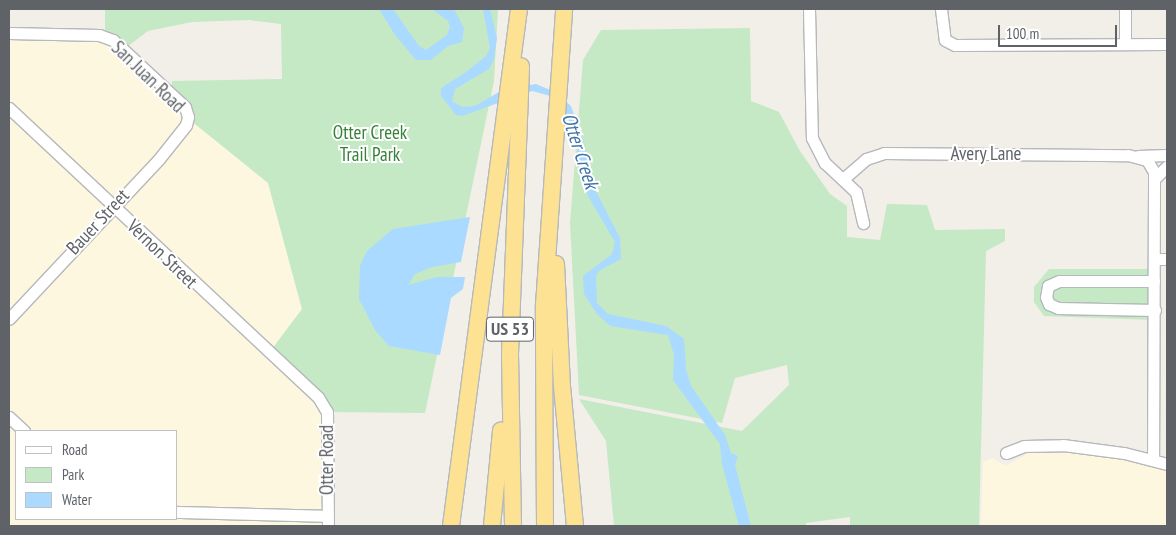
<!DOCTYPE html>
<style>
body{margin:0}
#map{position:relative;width:1176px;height:535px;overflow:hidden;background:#f1efe8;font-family:"PT Sans Narrow",sans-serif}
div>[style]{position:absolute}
.commercial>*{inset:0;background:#fef7e0}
.green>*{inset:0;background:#c5e8c5}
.water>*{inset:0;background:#aadaff}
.roads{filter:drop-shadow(1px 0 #b5b8bc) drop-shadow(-1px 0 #b5b8bc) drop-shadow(0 1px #b5b8bc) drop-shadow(0 -1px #b5b8bc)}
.minor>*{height:11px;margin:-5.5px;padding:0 5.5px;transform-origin:5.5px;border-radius:5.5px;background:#fff}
.highway>*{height:16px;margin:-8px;padding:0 8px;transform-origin:8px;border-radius:8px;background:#fde293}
span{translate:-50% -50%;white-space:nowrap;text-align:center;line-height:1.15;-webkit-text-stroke:4px #fff;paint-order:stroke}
.shield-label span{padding:1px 4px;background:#fff;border:1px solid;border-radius:4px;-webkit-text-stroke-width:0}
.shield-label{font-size:18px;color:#5f6368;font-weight:700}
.street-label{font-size:19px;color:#5f6368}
.park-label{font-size:19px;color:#348238}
.water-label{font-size:20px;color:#4174aa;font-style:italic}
.frame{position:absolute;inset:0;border:10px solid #5f6368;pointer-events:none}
.legend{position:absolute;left:15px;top:430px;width:162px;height:90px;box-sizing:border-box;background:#fff;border:1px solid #bfc1c3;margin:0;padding:6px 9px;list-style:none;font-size:15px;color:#5f6368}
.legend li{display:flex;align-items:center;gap:10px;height:25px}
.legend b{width:25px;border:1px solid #bfc1c3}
.scale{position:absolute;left:998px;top:25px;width:119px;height:22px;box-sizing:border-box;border:2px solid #5f6368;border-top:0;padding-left:6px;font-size:15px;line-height:18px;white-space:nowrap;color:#5f6368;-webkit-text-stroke:4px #fff;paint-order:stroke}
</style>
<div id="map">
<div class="commercial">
<i style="clip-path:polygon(evenodd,9px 33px,113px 40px,190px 120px,268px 183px,302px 310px,269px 353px,327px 412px,327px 526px,9px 526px,9px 33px,16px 431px,176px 431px,176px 519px,16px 519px,16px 431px)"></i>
<i style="clip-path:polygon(1032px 451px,1074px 451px,1112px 456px,1167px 469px,1167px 526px,981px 526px,983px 462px,992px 458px,1006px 466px)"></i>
</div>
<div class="green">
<i style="clip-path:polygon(105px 9px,498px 9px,494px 81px,425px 413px,327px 412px,269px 353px,302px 309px,268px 183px,190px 120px,172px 90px,172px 81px,282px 79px,281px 24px,249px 20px,192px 22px,148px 31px,128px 46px,105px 30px)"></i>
<i style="clip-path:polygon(750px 28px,751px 101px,779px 112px,800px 151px,830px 194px,847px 206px,847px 237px,880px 240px,887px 204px,927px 205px,935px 230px,1005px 229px,1005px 241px,986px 251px,979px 526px,850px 526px,850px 517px,806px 523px,806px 526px,614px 526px,606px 441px,579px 399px,742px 431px,789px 385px,787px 365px,735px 378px,722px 423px,579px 395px,570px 223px,583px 60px,601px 30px)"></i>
<i style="clip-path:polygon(1049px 269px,1154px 269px,1154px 320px,1044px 316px,1034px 302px,1034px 287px)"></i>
</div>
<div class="water">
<i style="clip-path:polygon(379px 9px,393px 9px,419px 46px,426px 50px,447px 35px,450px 27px,448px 21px,432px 9px,454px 9px,464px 28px,462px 42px,448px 46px,431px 60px,416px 60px,395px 35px)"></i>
<i style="clip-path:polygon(483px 9px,490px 9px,497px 38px,494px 59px,489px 69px,455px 89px,452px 101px,462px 107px,475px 106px,504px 89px,536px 84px,555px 92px,571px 106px,584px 143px,590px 180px,620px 238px,621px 259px,599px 271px,596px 276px,597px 303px,608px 314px,666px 326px,684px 339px,686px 369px,691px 386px,725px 435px,731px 453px,738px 456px,735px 465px,751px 526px,739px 526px,722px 464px,720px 444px,673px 380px,674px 355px,668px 335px,610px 326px,597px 314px,584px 294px,583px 276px,612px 254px,615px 242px,588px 196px,580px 173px,576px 136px,561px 103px,554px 97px,532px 91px,462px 116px,456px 115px,441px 96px,441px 88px,466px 72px,486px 56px,490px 48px)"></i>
<i style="clip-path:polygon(470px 217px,461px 262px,432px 267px,415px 274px,408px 285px,437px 277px,465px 277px,463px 289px,451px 298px,440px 355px,389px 346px,375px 330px,359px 299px,360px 265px,367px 251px,393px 229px)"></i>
</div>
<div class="roads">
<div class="minor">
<i style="left:809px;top:9px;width:129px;rotate:88.7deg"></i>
<i style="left:812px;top:138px;width:28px;rotate:63deg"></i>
<i style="left:825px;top:163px;width:42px;rotate:43.1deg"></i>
<i style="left:856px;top:192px;width:32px;rotate:77deg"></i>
<i style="left:941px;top:9px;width:31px;rotate:83deg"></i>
<i style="left:945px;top:40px;width:11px;rotate:27deg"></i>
<i style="left:955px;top:45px;width:212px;rotate:-0.3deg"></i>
<i style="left:9px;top:33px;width:90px;rotate:1.3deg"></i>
<i style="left:99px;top:35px;width:15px;rotate:20deg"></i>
<i style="left:113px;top:40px;width:98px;rotate:42.9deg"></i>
<i style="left:185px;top:107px;width:10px;rotate:73deg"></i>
<i style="left:188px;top:117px;width:8px;rotate:104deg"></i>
<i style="left:186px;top:125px;width:43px;rotate:128.5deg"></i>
<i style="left:159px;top:159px;width:219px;rotate:133.2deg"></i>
<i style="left:1125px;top:44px;width:35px;rotate:-90deg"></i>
<i style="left:9px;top:108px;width:423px;rotate:43.1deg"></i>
<i style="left:318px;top:397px;width:17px;rotate:59deg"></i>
<i style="left:327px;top:412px;width:114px;rotate:89.5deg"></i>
<i style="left:1138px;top:156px;width:29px;rotate:-2deg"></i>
<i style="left:843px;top:179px;width:30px;rotate:-41deg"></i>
<i style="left:866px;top:159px;width:19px;rotate:-18deg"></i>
<i style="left:884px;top:153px;width:244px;rotate:0.5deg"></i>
<i style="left:1128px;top:155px;width:20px;rotate:15deg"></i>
<i style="left:1147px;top:160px;width:14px;rotate:60deg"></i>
<i style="left:1154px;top:172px;width:14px;rotate:90deg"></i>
<i style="left:1154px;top:186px;width:274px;rotate:90.2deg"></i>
<i style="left:1154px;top:179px;width:18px;rotate:-45deg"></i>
<i style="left:1154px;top:259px;width:13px"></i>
<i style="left:1154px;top:281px;width:95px;rotate:180deg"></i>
<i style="left:1059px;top:281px;width:12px;rotate:156deg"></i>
<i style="left:1048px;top:286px;width:11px;rotate:100deg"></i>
<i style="left:1046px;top:297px;width:8px;rotate:67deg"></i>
<i style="left:1049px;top:304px;width:10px;rotate:24deg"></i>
<i style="left:1058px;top:308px;width:97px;rotate:1.2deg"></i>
<i style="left:9px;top:417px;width:21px;rotate:43deg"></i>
<i style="left:1006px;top:453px;width:19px;rotate:-21deg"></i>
<i style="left:1024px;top:446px;width:39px;rotate:-1deg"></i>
<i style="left:1063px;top:445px;width:62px;rotate:7.5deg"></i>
<i style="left:1124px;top:453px;width:44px;rotate:14.3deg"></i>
<i style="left:176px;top:512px;width:151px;rotate:1.5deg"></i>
</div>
<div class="highway">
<i style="left:556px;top:264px;width:122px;rotate:87.2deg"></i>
<i style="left:562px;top:386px;width:141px;rotate:84.7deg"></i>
<i style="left:451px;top:526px;width:521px;rotate:-82.51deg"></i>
<i style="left:492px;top:526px;width:96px;rotate:-84.6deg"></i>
<i style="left:513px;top:526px;width:172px;rotate:-91deg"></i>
<i style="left:510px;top:354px;width:288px;rotate:-87.8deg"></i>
<i style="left:545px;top:526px;width:221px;rotate:-90.3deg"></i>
<i style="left:544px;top:305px;width:297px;rotate:-86.1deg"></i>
</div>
</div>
<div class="shield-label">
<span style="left:510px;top:329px">US 53</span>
</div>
<div class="street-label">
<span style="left:148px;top:77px;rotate:44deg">San Juan Road</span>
<span style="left:986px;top:154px">Avery Lane</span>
<span style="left:98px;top:222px;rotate:-47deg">Bauer Street</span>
<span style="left:162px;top:254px;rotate:44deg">Vernon Street</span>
<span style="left:327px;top:460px;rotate:-90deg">Otter Road</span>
</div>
<div class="park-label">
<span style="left:370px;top:144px">Otter Creek<br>Trail Park</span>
</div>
<div class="water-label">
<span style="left:580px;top:151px;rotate:72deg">Otter Creek</span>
</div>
<div class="frame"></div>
<ul class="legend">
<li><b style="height:6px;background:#fff"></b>Road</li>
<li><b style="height:14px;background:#c5e8c5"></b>Park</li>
<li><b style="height:14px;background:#aadaff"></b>Water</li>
</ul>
<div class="scale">100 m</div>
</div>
